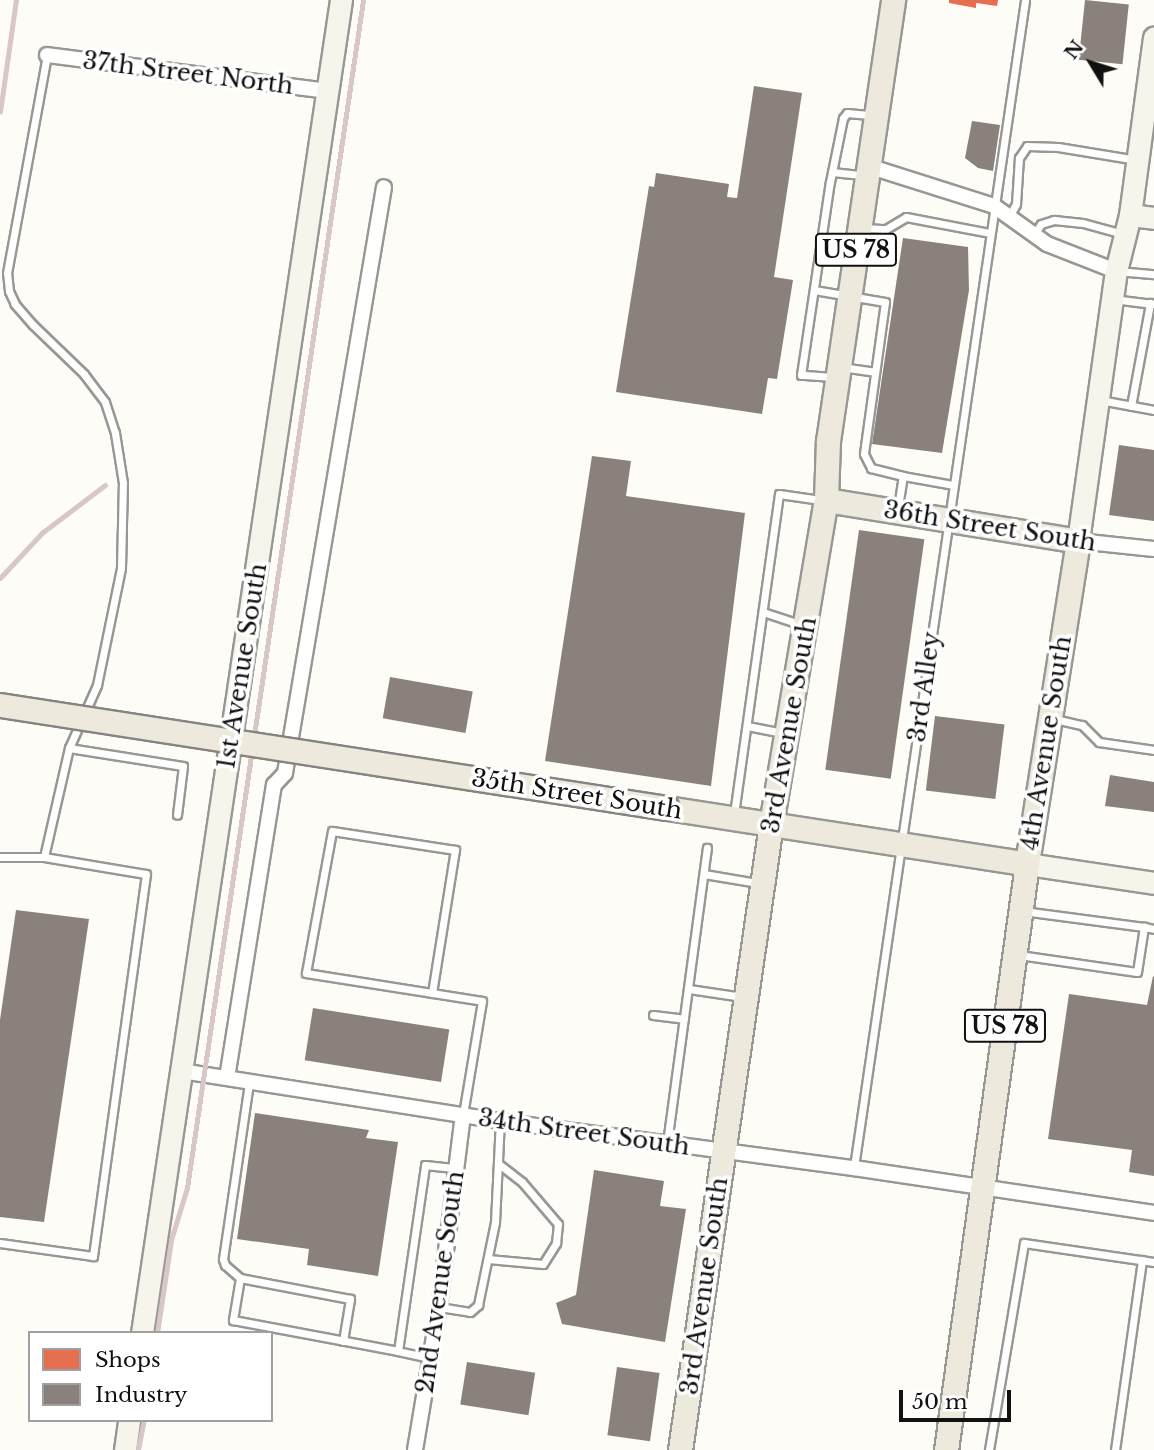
<!DOCTYPE html>
<style>
body{margin:0}
#map{position:relative;width:1154px;height:1450px;overflow:hidden;background:#fdfcf7;font-family:"Libre Baskerville",serif}
div>[style]{position:absolute}
.shops>*{inset:0;background:#e76f51}
.industry>*{inset:0;background:#8a817c;transform-origin:0 0}
.roads{filter:drop-shadow(2px 0 #979795) drop-shadow(-2px 0 #979795) drop-shadow(0 2px #979795) drop-shadow(0 -2px #979795)}
.lane>*{height:7px;margin:-3.5px;padding:0 3.5px;transform-origin:3.5px;border-radius:3.5px;background:#fffffe}
.street>*{height:14px;margin:-7px;padding:0 7px;transform-origin:7px;border-radius:7px;background:#fffffe}
.secondary>*{height:21px;margin:-10.5px;padding:0 10.5px;transform-origin:10.5px;border-radius:10.5px;background:#f6f4eb}
.primary>*{height:23px;margin:-11.5px;padding:0 11.5px;transform-origin:11.5px;border-radius:11.5px;background:#ede9dc}
.rail>*{height:4.5px;margin:-2.25px;padding:0 2.25px;transform-origin:2.25px;border-radius:2.25px;background:#d9c6c7}
.bridges{filter:drop-shadow(2px 0 #858482) drop-shadow(-2px 0 #858482) drop-shadow(0 2px #858482) drop-shadow(0 -2px #858482)}
.primary-bridge>*{height:23px;margin:-11.5px;padding:0 11.5px;transform-origin:11.5px;border-radius:11.5px;background:#ede9dc}
span{translate:-50% -50%;white-space:nowrap;text-align:center;line-height:1.15;-webkit-text-stroke:7px #fff;paint-order:stroke}
.shield-label span{padding:2px 5px;background:#fff;border:2px solid;border-radius:5px;-webkit-text-stroke-width:0}
.shield-label{font-size:23px;color:#111;font-weight:700}
.street-label{font-size:24px;color:#111}
.legend{position:absolute;left:28px;top:1331px;width:245px;height:91px;box-sizing:border-box;background:#fff;border:2px solid #a0a0a0;margin:0;padding:9px 12px;list-style:none;font-size:21px;color:#111}
.legend li{display:flex;align-items:center;gap:14px;height:35px}
.legend b{width:35px;border:2px solid #a0a0a0}
.north{position:absolute;left:1056px;top:28px;width:70px;height:70px;-webkit-text-stroke:5px #fff;paint-order:stroke;rotate:308deg;font-size:19px;font-weight:700;line-height:28px;text-align:center;color:#111}
.north::after{content:'';display:block;margin:auto;width:24px;height:32px;background:#111;clip-path:polygon(50% 0,100% 100%,50% 72%,0 100%)}
.scale{position:absolute;left:899px;top:1390px;width:112px;height:32px;box-sizing:border-box;border:4px solid #111;border-top:0;padding-left:9px;font-size:21px;line-height:24px;white-space:nowrap;color:#111;-webkit-text-stroke:5px #fff;paint-order:stroke}
</style>
<div id="map">
<div class="shops">
<i style="clip-path:polygon(949px 0,998px 0,997px 6px,976px 3px,976px 8px,949px 3px)"></i>
</div>
<div class="industry">
<i style="left:1085px;top:0;width:44px;height:60px;rotate:6deg"></i>
<i style="clip-path:polygon(754px 86px,802px 93px,774px 277px,793px 280px,777px 379px,768px 378px,762px 414px,616px 392px,649px 186px,654px 187px,656px 173px,729px 184px,727px 197px,737px 198px)"></i>
<i style="clip-path:polygon(972px 121px,1000px 125px,993px 171px,978px 168px,965px 158px)"></i>
<i style="clip-path:polygon(903px 238px,968px 247px,969px 290px,942px 453px,872px 444px)"></i>
<i style="clip-path:polygon(1119px 445px,1154px 450px,1154px 521px,1109px 515px)"></i>
<i style="clip-path:polygon(592px 456px,631px 461px,626px 496px,745px 513px,711px 786px,545px 761px)"></i>
<i style="left:859px;top:530px;width:66px;height:242px;rotate:8deg"></i>
<i style="left:390px;top:677px;width:84px;height:42px;rotate:10deg"></i>
<i style="left:935px;top:716px;width:70px;height:75px;rotate:7deg"></i>
<i style="clip-path:polygon(1110px 775px,1154px 782px,1154px 812px,1105px 806px)"></i>
<i style="clip-path:polygon(16px 910px,89px 919px,44px 1222px,0 1217px,0 1020px)"></i>
<i style="clip-path:polygon(1153px 976px,1154px 977px,1154px 1176px,1129px 1172px,1132px 1150px,1048px 1139px,1069px 994px,1147px 1005px)"></i>
<i style="left:313px;top:1008px;width:138px;height:53px;rotate:9deg"></i>
<i style="clip-path:polygon(255px 1113px,369px 1130px,366px 1138px,398px 1142px,378px 1276px,307px 1265px,309px 1249px,237px 1239px)"></i>
<i style="clip-path:polygon(594px 1170px,664px 1181px,660px 1206px,686px 1209px,665px 1342px,562px 1324px,556px 1303px,576px 1295px)"></i>
<i style="left:467px;top:1362px;width:69px;height:43px;rotate:9deg"></i>
<i style="left:617px;top:1367px;width:43px;height:69px;rotate:8deg"></i>
</div>
<div class="roads">
<div class="lane">
<i style="left:832px;top:172px;width:30px;rotate:6deg"></i>
<i style="left:1009px;top:217px;width:15px;rotate:-62deg"></i>
<i style="left:1016px;top:204px;width:46px;rotate:-86.3deg"></i>
<i style="left:1019px;top:158px;width:14px;rotate:-56deg"></i>
<i style="left:1027px;top:146px;width:31px;rotate:2deg"></i>
<i style="left:1058px;top:147px;width:80px;rotate:9.3deg"></i>
<i style="left:864px;top:228px;width:22px;rotate:3deg"></i>
<i style="left:886px;top:229px;width:23px;rotate:-31deg"></i>
<i style="left:906px;top:217px;width:86px;rotate:10.8deg"></i>
<i style="left:1034px;top:234px;width:12px;rotate:-55deg"></i>
<i style="left:1041px;top:224px;width:14px;rotate:-17deg"></i>
<i style="left:1054px;top:220px;width:29px;rotate:6deg"></i>
<i style="left:1083px;top:223px;width:41px;rotate:15.4deg"></i>
<i style="left:1117px;top:271px;width:37px;rotate:5deg"></i>
<i style="left:814px;top:290px;width:72px;rotate:9.6deg"></i>
<i style="left:885px;top:302px;width:153px;rotate:97.9deg"></i>
<i style="left:864px;top:454px;width:16px;rotate:63deg"></i>
<i style="left:871px;top:468px;width:33px;rotate:14deg"></i>
<i style="left:1113px;top:299px;width:40px;rotate:7.1deg"></i>
<i style="left:841px;top:367px;width:34px;rotate:8deg"></i>
<i style="left:833px;top:377px;width:32px;rotate:-176deg"></i>
<i style="left:801px;top:375px;width:195px;rotate:-81.5deg"></i>
<i style="left:830px;top:182px;width:65px;rotate:-78.5deg"></i>
<i style="left:843px;top:118px;width:6px;rotate:-51deg"></i>
<i style="left:847px;top:113px;width:25px;rotate:5deg"></i>
<i style="left:1100px;top:400px;width:55px;rotate:10.5deg"></i>
<i style="left:1131px;top:406px;width:105px;rotate:-79.5deg"></i>
<i style="left:898px;top:507px;width:31px;rotate:-81deg"></i>
<i style="left:903px;top:476px;width:51px;rotate:10.2deg"></i>
<i style="left:763px;top:612px;width:41px;rotate:18.4deg"></i>
<i style="left:1055px;top:719px;width:28px;rotate:13deg"></i>
<i style="left:1082px;top:725px;width:24px;rotate:45deg"></i>
<i style="left:1099px;top:742px;width:56px;rotate:8.3deg"></i>
<i style="left:747px;top:726px;width:38px;rotate:11deg"></i>
<i style="left:69px;top:748px;width:115px;rotate:9deg"></i>
<i style="left:183px;top:766px;width:49px;rotate:97deg"></i>
<i style="left:734px;top:814px;width:323px;rotate:-82deg"></i>
<i style="left:779px;top:494px;width:42px;rotate:8.1deg"></i>
<i style="left:0;top:857px;width:44px"></i>
<i style="left:44px;top:857px;width:103px;rotate:9.5deg"></i>
<i style="left:146px;top:874px;width:386px;rotate:97.9deg"></i>
<i style="left:93px;top:1256px;width:94px;rotate:-172deg"></i>
<i style="left:44px;top:857px;width:112px;rotate:-77.1deg"></i>
<i style="left:69px;top:748px;width:69px;rotate:-66deg"></i>
<i style="left:97px;top:685px;width:119px;rotate:-78.4deg"></i>
<i style="left:121px;top:568px;width:85px;rotate:-88.7deg"></i>
<i style="left:123px;top:483px;width:51px;rotate:-99.1deg"></i>
<i style="left:115px;top:433px;width:33px;rotate:-108deg"></i>
<i style="left:105px;top:402px;width:35px;rotate:-127deg"></i>
<i style="left:84px;top:374px;width:71px;rotate:-136.1deg"></i>
<i style="left:33px;top:325px;width:28px;rotate:-131deg"></i>
<i style="left:15px;top:304px;width:14px;rotate:-115deg"></i>
<i style="left:9px;top:291px;width:18px;rotate:-96deg"></i>
<i style="left:7px;top:273px;width:222px;rotate:-79.6deg"></i>
<i style="left:704px;top:874px;width:55px;rotate:9.5deg"></i>
<i style="left:1023px;top:911px;width:122px;rotate:7.5deg"></i>
<i style="left:1019px;top:955px;width:119px;rotate:8.2deg"></i>
<i style="left:1137px;top:972px;width:46px;rotate:-81.2deg"></i>
<i style="left:1144px;top:927px;width:10px;rotate:11deg"></i>
<i style="left:689px;top:989px;width:54px;rotate:8.6deg"></i>
<i style="left:432px;top:993px;width:145px;rotate:-80.9deg"></i>
<i style="left:455px;top:850px;width:124px;rotate:-171.2deg"></i>
<i style="left:332px;top:831px;width:144px;rotate:100.4deg"></i>
<i style="left:306px;top:973px;width:178px;rotate:9deg"></i>
<i style="left:482px;top:1001px;width:115px;rotate:99.5deg"></i>
<i style="left:653px;top:1015px;width:31px;rotate:7deg"></i>
<i style="left:667px;top:1143px;width:298px;rotate:-82.3deg"></i>
<i style="left:854px;top:1167px;width:1179px;rotate:-81.66deg"></i>
<i style="left:488px;top:1259px;width:55px;rotate:5.2deg"></i>
<i style="left:543px;top:1264px;width:25px;rotate:-58deg"></i>
<i style="left:556px;top:1243px;width:19px;rotate:-84deg"></i>
<i style="left:558px;top:1224px;width:55px;rotate:-130.6deg"></i>
<i style="left:522px;top:1182px;width:29px;rotate:-142deg"></i>
<i style="left:240px;top:1278px;width:20px;rotate:-139deg"></i>
<i style="left:225px;top:1265px;width:6px;rotate:-108deg"></i>
<i style="left:223px;top:1259px;width:179px;rotate:-81.6deg"></i>
<i style="left:439px;top:1307px;width:31px;rotate:9deg"></i>
<i style="left:470px;top:1312px;width:11px;rotate:-41deg"></i>
<i style="left:478px;top:1305px;width:85px;rotate:-78.4deg"></i>
<i style="left:495px;top:1222px;width:101px;rotate:-87.2deg"></i>
<i style="left:343px;top:1341px;width:43px;rotate:-80.5deg"></i>
<i style="left:350px;top:1299px;width:112px;rotate:-169.2deg"></i>
<i style="left:240px;top:1278px;width:43px;rotate:99.5deg"></i>
<i style="left:233px;top:1320px;width:125px;rotate:10.6deg"></i>
<i style="left:356px;top:1343px;width:43px;rotate:10.8deg"></i>
<i style="left:430px;top:1358px;width:33px;rotate:-168deg"></i>
<i style="left:398px;top:1351px;width:188px;rotate:-81.7deg"></i>
<i style="left:425px;top:1165px;width:31px;rotate:6deg"></i>
<i style="left:989px;top:1450px;width:210px;rotate:-80.4deg"></i>
<i style="left:1024px;top:1243px;width:131px;rotate:8.3deg"></i>
<i style="left:1115px;top:1450px;width:192px;rotate:-81.9deg"></i>
</div>
<div class="street">
<i style="left:47px;top:55px;width:284px;rotate:7.3deg"></i>
<i style="left:868px;top:166px;width:132px;rotate:17.6deg"></i>
<i style="left:994px;top:206px;width:65px;rotate:35.6deg"></i>
<i style="left:1047px;top:244px;width:74px;rotate:21.4deg"></i>
<i style="left:1078px;top:541px;width:76px;rotate:6deg"></i>
<i style="left:181px;top:1071px;width:323px;rotate:8.9deg"></i>
<i style="left:500px;top:1121px;width:357px;rotate:7.6deg"></i>
<i style="left:854px;top:1168px;width:303px;rotate:8.5deg"></i>
<i style="left:227px;top:1078px;width:297px;rotate:-80.9deg"></i>
<i style="left:274px;top:785px;width:16px;rotate:-47deg"></i>
<i style="left:285px;top:773px;width:594px;rotate:-80.41deg"></i>
<i style="left:415px;top:1450px;width:145px;rotate:-80.5deg"></i>
<i style="left:439px;top:1307px;width:194px;rotate:-82.9deg"></i>
</div>
<div class="secondary">
<i style="left:1130px;top:215px;width:24px;rotate:7deg"></i>
<i style="left:1078px;top:541px;width:273px;rotate:-82deg"></i>
<i style="left:1116px;top:271px;width:58px;rotate:-76deg"></i>
<i style="left:1130px;top:215px;width:179px;rotate:-82.3deg"></i>
<i style="left:1027px;top:864px;width:128px;rotate:8.5deg"></i>
<i style="left:142px;top:1333px;width:1348px;rotate:-81.51deg"></i>
<i style="left:125px;top:1450px;width:30px;rotate:-82deg"></i>
</div>
<div class="primary">
<i style="left:826px;top:500px;width:255px;rotate:9.2deg"></i>
<i style="left:1078px;top:541px;width:327px;rotate:99deg"></i>
<i style="left:1027px;top:864px;width:592px;rotate:97.87deg"></i>
<i style="left:667px;top:808px;width:364px;rotate:8.8deg"></i>
<i style="left:680px;top:1450px;width:633px;rotate:-81.73deg"></i>
<i style="left:771px;top:824px;width:329px;rotate:-80.4deg"></i>
<i style="left:826px;top:500px;width:59px;rotate:-88.1deg"></i>
<i style="left:828px;top:441px;width:446px;rotate:-81.6deg"></i>
</div>
</div>
<div class="rail">
<i style="left:0;top:112px;width:113px;rotate:-81.9deg"></i>
<i style="left:0;top:578px;width:62px;rotate:-47deg"></i>
<i style="left:42px;top:533px;width:79px;rotate:-37.3deg"></i>
<i style="left:157px;top:1333px;width:94px;rotate:-81.4deg"></i>
<i style="left:171px;top:1240px;width:54px;rotate:-72.9deg"></i>
<i style="left:187px;top:1188px;width:1201px;rotate:-81.57deg"></i>
<i style="left:138px;top:1450px;width:31px;rotate:-79deg"></i>
</div>
<div class="bridges">
<div class="primary-bridge">
<i style="left:0;top:705px;width:675px;rotate:8.78deg"></i>
</div>
</div>
<div class="shield-label">
<span style="left:856px;top:250px">US 78</span>
<span style="left:1005px;top:1026px">US 78</span>
</div>
<div class="street-label">
<span style="left:188px;top:73px;rotate:7deg">37th Street North</span>
<span style="left:990px;top:526px;rotate:9deg">36th Street South</span>
<span style="left:242px;top:666px;rotate:-81deg">1st Avenue South</span>
<span style="left:924px;top:687px;rotate:-82deg">3rd Alley</span>
<span style="left:789px;top:725px;rotate:-80deg">3rd Avenue South</span>
<span style="left:1046px;top:743px;rotate:-81deg">4th Avenue South</span>
<span style="left:577px;top:794px;rotate:9deg">35th Street South</span>
<span style="left:584px;top:1132px;rotate:8deg">34th Street South</span>
<span style="left:440px;top:1282px;rotate:-82deg">2nd Avenue South</span>
<span style="left:704px;top:1286px;rotate:-82deg">3rd Avenue South</span>
</div>
<ul class="legend">
<li><b style="height:19px;background:#e76f51"></b>Shops</li>
<li><b style="height:19px;background:#8a817c"></b>Industry</li>
</ul>
<div class="north">N</div>
<div class="scale">50 m</div>
</div>
